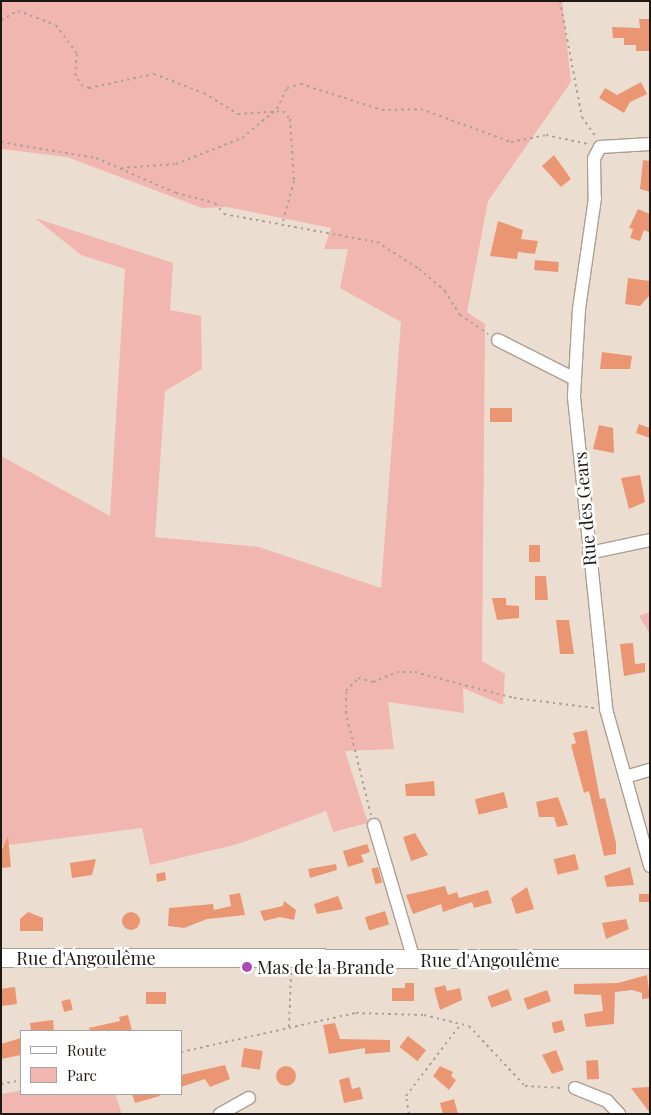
<!DOCTYPE html>
<meta charset="utf-8">
<style>
body{margin:0}
#map{position:relative;width:651px;height:1115px;overflow:hidden;background:#ecddd1;font-family:"Playfair Display",serif}
div>[style]{position:absolute}
.green>*{inset:0;background:#f1b6b0}
.building>*{inset:0;background:#eb9673;transform-origin:0 0}
.round{border-radius:50%}
.path>*{height:2px;margin-top:-1px;transform-origin:0;background:repeating-linear-gradient(90deg,#ada198 0 2.5px,transparent 0 6.5px)}
.roads{filter:drop-shadow(1px 0 #ac9e92) drop-shadow(-1px 0 #ac9e92) drop-shadow(0 1px #ac9e92) drop-shadow(0 -1px #ac9e92)}
.street>*{height:12px;margin:-6px;padding:0 6px;transform-origin:6px;border-radius:6px;background:#fff}
.secondary>*{height:18px;margin:-9px;padding:0 9px;transform-origin:9px;border-radius:9px;background:#fff}
.dots>*{width:14px;height:14px;translate:-50% -50%;box-sizing:border-box;border:2px solid #fff;border-radius:50%}
span{translate:-50% -50%;white-space:nowrap;text-align:center;line-height:1.15;-webkit-text-stroke:5px #fff;paint-order:stroke}
.street-label{font-size:18px;color:#1e1915}
.poi-label{font-size:18px;color:#1e1915}
.left{translate:0 -50%;text-align:left}
.frame{position:absolute;inset:0;border:2px solid #1e1915;pointer-events:none}
.legend{position:absolute;left:20px;top:1030px;width:162px;height:65px;box-sizing:border-box;background:#fff;border:1px solid #a5a3a1;margin:0;padding:6px 9px;list-style:none;font-size:15px;color:#1e1915}
.legend li{display:flex;align-items:center;gap:10px;height:25px}
.legend b{width:25px;border:1px solid #a5a3a1}
</style>
<div id="map">
<div class="green">
<i style="clip-path:polygon(1px 1px,562px 1px,571px 82px,488px 201px,467px 312px,485px 324px,482px 661px,505px 674px,503px 705px,463px 688px,464px 713px,388px 702px,394px 749px,345px 751px,368px 823px,333px 832px,326px 811px,238px 844px,150px 865px,142px 828px,1px 846px,1px 456px,110px 516px,125px 269px,81px 255px,35px 218px,173px 263px,170px 310px,201px 316px,202px 369px,165px 391px,155px 537px,259px 547px,381px 588px,401px 322px,340px 288px,348px 249px,324px 249px,331px 228px,227px 207px,202px 208px,67px 157px,1px 149px)"></i>
<i style="clip-path:polygon(650px 612px,650px 634px,639px 616px)"></i>
<i style="clip-path:polygon(21px 1091px,115px 1094px,122px 1114px,1px 1114px,1px 1094px)"></i>
</div>
<div class="building">
<i style="clip-path:polygon(639px 19px,650px 19px,650px 51px,636px 51px,636px 45px,624px 45px,624px 38px,613px 38px,612px 27px,640px 28px)"></i>
<i style="clip-path:polygon(641px 82px,647px 94px,630px 102px,624px 113px,599px 98px,605px 88px,617px 95px)"></i>
<i style="clip-path:polygon(554px 155px,571px 179px,561px 187px,542px 166px)"></i>
<i style="clip-path:polygon(643px 160px,650px 161px,650px 192px,640px 189px)"></i>
<i style="clip-path:polygon(638px 209px,650px 214px,650px 233px,644px 230px,640px 241px,630px 238px,633px 229px,629px 228px)"></i>
<i style="clip-path:polygon(498px 221px,523px 230px,521px 239px,538px 241px,535px 254px,518px 252px,517px 259px,490px 256px)"></i>
<i style="left:535px;top:260px;width:24px;height:10px;rotate:5deg"></i>
<i style="clip-path:polygon(628px 278px,650px 281px,649px 296px,640px 306px,625px 304px)"></i>
<i style="clip-path:polygon(602px 352px,632px 356px,630px 369px,600px 369px)"></i>
<i style="left:490px;top:408px;width:22px;height:14px"></i>
<i style="clip-path:polygon(639px 424px,650px 428px,650px 438px,636px 433px)"></i>
<i style="clip-path:polygon(599px 425px,613px 428px,614px 453px,593px 449px)"></i>
<i style="clip-path:polygon(640px 475px,645px 502px,629px 509px,621px 478px)"></i>
<i style="left:529px;top:545px;width:11px;height:17px"></i>
<i style="clip-path:polygon(535px 576px,546px 576px,548px 600px,535px 600px)"></i>
<i style="clip-path:polygon(492px 598px,506px 598px,506px 605px,519px 606px,519px 618px,497px 620px)"></i>
<i style="clip-path:polygon(556px 620px,569px 620px,574px 654px,560px 654px)"></i>
<i style="clip-path:polygon(633px 643px,635px 664px,645px 663px,645px 672px,624px 676px,620px 644px)"></i>
<i style="clip-path:polygon(587px 730px,600px 799px,605px 798px,616px 843px,616px 854px,604px 856px,589px 791px,584px 793px,571px 745px,576px 743px,573px 733px)"></i>
<i style="clip-path:polygon(434px 781px,435px 796px,406px 796px,405px 784px)"></i>
<i style="left:504px;top:792px;width:16px;height:30px;rotate:76deg"></i>
<i style="clip-path:polygon(558px 797px,568px 825px,557px 827px,554px 817px,539px 817px,536px 802px)"></i>
<i style="clip-path:polygon(415px 833px,428px 855px,411px 861px,403px 837px)"></i>
<i style="clip-path:polygon(8px 836px,11px 867px,1px 868px,1px 852px)"></i>
<i style="clip-path:polygon(367px 844px,370px 852px,361px 855px,364px 862px,348px 867px,343px 851px)"></i>
<i style="left:575px;top:854px;width:16px;height:22px;rotate:76deg"></i>
<i style="clip-path:polygon(96px 859px,92px 875px,72px 878px,70px 863px)"></i>
<i style="clip-path:polygon(336px 864px,337px 870px,310px 878px,308px 869px)"></i>
<i style="left:378px;top:867px;width:16px;height:7px;rotate:75deg"></i>
<i style="clip-path:polygon(630px 867px,634px 885px,607px 887px,604px 876px)"></i>
<i style="clip-path:polygon(165px 872px,166px 880px,157px 882px,156px 874px)"></i>
<i style="clip-path:polygon(445px 886px,448px 895px,457px 892px,459px 898px,488px 890px,492px 903px,474px 908px,472px 902px,443px 912px,441px 904px,413px 914px,406px 895px)"></i>
<i style="clip-path:polygon(527px 887px,534px 909px,516px 914px,511px 898px)"></i>
<i style="clip-path:polygon(240px 893px,245px 915px,207px 919px,184px 928px,168px 926px,169px 908px,213px 904px,214px 910px,231px 906px,229px 895px)"></i>
<i style="left:650px;top:894px;width:8px;height:11px;rotate:90deg"></i>
<i style="clip-path:polygon(338px 896px,343px 909px,317px 914px,314px 904px)"></i>
<i style="clip-path:polygon(284px 901px,296px 910px,294px 920px,280px 917px,264px 921px,260px 911px,283px 906px)"></i>
<i style="left:385px;top:911px;width:14px;height:21px;rotate:73deg"></i>
<i class="round" style="left:122px;top:912px;width:18px;height:18px"></i>
<i style="clip-path:polygon(28px 912px,43px 918px,43px 931px,20px 931px,20px 919px)"></i>
<i style="clip-path:polygon(626px 919px,629px 929px,606px 939px,602px 923px)"></i>
<i style="clip-path:polygon(647px 975px,650px 998px,642px 999px,642px 993px,632px 990px,615px 992px,614px 1024px,586px 1027px,584px 1014px,603px 1011px,601px 995px,574px 994px,574px 984px,618px 983px)"></i>
<i style="clip-path:polygon(405px 983px,414px 983px,414px 1001px,392px 1001px,392px 988px,405px 988px)"></i>
<i style="clip-path:polygon(445px 985px,447px 991px,460px 988px,462px 1000px,440px 1010px,434px 988px)"></i>
<i style="clip-path:polygon(15px 987px,17px 1004px,1px 1006px,1px 989px)"></i>
<i style="left:508px;top:989px;width:12px;height:22px;rotate:70deg"></i>
<i style="left:547px;top:990px;width:12px;height:25px;rotate:70deg"></i>
<i style="left:146px;top:992px;width:20px;height:12px"></i>
<i style="left:70px;top:999px;width:11px;height:9px;rotate:75deg"></i>
<i style="clip-path:polygon(128px 1015px,132px 1031px,90px 1031px,89px 1028px,120px 1021px,119px 1017px)"></i>
<i style="clip-path:polygon(53px 1020px,54px 1031px,31px 1031px,30px 1023px)"></i>
<i style="left:562px;top:1020px;width:11px;height:11px;rotate:75deg"></i>
<i style="clip-path:polygon(335px 1023px,340px 1039px,390px 1040px,390px 1052px,365px 1054px,365px 1048px,329px 1054px,323px 1025px)"></i>
<i style="left:408px;top:1036px;width:23px;height:14px;rotate:38deg"></i>
<i style="clip-path:polygon(21px 1038px,21px 1055px,1px 1059px,1px 1044px)"></i>
<i style="left:244px;top:1048px;width:19px;height:19px;rotate:9deg"></i>
<i style="clip-path:polygon(556px 1050px,564px 1070px,552px 1074px,542px 1055px)"></i>
<i style="left:598px;top:1060px;width:19px;height:12px;rotate:87deg"></i>
<i style="clip-path:polygon(225px 1065px,230px 1079px,210px 1087px,205px 1079px,181px 1087px,181px 1075px)"></i>
<i class="round" style="left:276px;top:1066px;width:20px;height:20px"></i>
<i style="clip-path:polygon(440px 1066px,453px 1072px,451px 1076px,456px 1080px,449px 1090px,433px 1076px)"></i>
<i style="clip-path:polygon(349px 1077px,352px 1089px,360px 1087px,363px 1099px,344px 1103px,339px 1080px)"></i>
<i style="clip-path:polygon(650px 1087px,650px 1113px,631px 1088px)"></i>
<i style="clip-path:polygon(132px 1094px,159px 1094px,160px 1096px,135px 1103px)"></i>
<i style="clip-path:polygon(454px 1099px,458px 1114px,443px 1114px,440px 1103px)"></i>
</div>
<div class="path">
<i style="left:560px;top:1px;width:118px;rotate:79.3deg"></i>
<i style="left:582px;top:117px;width:24px;rotate:55deg"></i>
<i style="left:1px;top:20px;width:19px;rotate:-28deg"></i>
<i style="left:18px;top:11px;width:40px;rotate:20.2deg"></i>
<i style="left:56px;top:25px;width:36px;rotate:54deg"></i>
<i style="left:77px;top:54px;width:19px;rotate:96deg"></i>
<i style="left:75px;top:73px;width:13px;rotate:63deg"></i>
<i style="left:81px;top:85px;width:9px;rotate:21deg"></i>
<i style="left:89px;top:88px;width:66px;rotate:-12.2deg"></i>
<i style="left:154px;top:74px;width:53px;rotate:20.8deg"></i>
<i style="left:204px;top:93px;width:40px;rotate:32deg"></i>
<i style="left:238px;top:114px;width:45px;rotate:-3.8deg"></i>
<i style="left:283px;top:111px;width:11px;rotate:49deg"></i>
<i style="left:290px;top:119px;width:62px;rotate:86.3deg"></i>
<i style="left:294px;top:181px;width:46px;rotate:105.3deg"></i>
<i style="left:1px;top:142px;width:96px;rotate:9.6deg"></i>
<i style="left:96px;top:158px;width:87px;rotate:23.6deg"></i>
<i style="left:176px;top:193px;width:40px;rotate:14.4deg"></i>
<i style="left:215px;top:203px;width:14px;rotate:51deg"></i>
<i style="left:224px;top:214px;width:156px;rotate:10.4deg"></i>
<i style="left:377px;top:242px;width:50px;rotate:32.7deg"></i>
<i style="left:419px;top:269px;width:34px;rotate:40deg"></i>
<i style="left:445px;top:291px;width:28px;rotate:58deg"></i>
<i style="left:460px;top:315px;width:34px;rotate:34deg"></i>
<i style="left:121px;top:168px;width:55px;rotate:-4.2deg"></i>
<i style="left:176px;top:164px;width:71px;rotate:-21.5deg"></i>
<i style="left:242px;top:138px;width:45px;rotate:-39.6deg"></i>
<i style="left:277px;top:109px;width:23px;rotate:-65deg"></i>
<i style="left:287px;top:88px;width:15px;rotate:-16deg"></i>
<i style="left:301px;top:84px;width:85px;rotate:17.8deg"></i>
<i style="left:382px;top:110px;width:39px;rotate:-1deg"></i>
<i style="left:421px;top:109px;width:96px;rotate:20.1deg"></i>
<i style="left:511px;top:142px;width:36px;rotate:-11deg"></i>
<i style="left:546px;top:135px;width:43px;rotate:12.1deg"></i>
<i style="left:371px;top:815px;width:104px;rotate:-103.9deg"></i>
<i style="left:346px;top:714px;width:23px;rotate:-90deg"></i>
<i style="left:346px;top:691px;width:18px;rotate:-47deg"></i>
<i style="left:358px;top:678px;width:16px;rotate:15deg"></i>
<i style="left:373px;top:682px;width:26px;rotate:-23deg"></i>
<i style="left:397px;top:672px;width:18px"></i>
<i style="left:415px;top:672px;width:102px;rotate:14.7deg"></i>
<i style="left:514px;top:698px;width:81px;rotate:7.1deg"></i>
<i style="left:289px;top:1027px;width:55px;rotate:-87.9deg"></i>
<i style="left:181px;top:1052px;width:179px;rotate:-12.6deg"></i>
<i style="left:356px;top:1013px;width:68px;rotate:1.7deg"></i>
<i style="left:424px;top:1015px;width:46px;rotate:13.7deg"></i>
<i style="left:469px;top:1026px;width:82px;rotate:47deg"></i>
<i style="left:525px;top:1086px;width:38px;rotate:3deg"></i>
<i style="left:1px;top:1084px;width:20px;rotate:-11deg"></i>
<i style="left:409px;top:1114px;width:18px;rotate:-99deg"></i>
<i style="left:406px;top:1096px;width:89px;rotate:-52.7deg"></i>
</div>
<div class="roads">
<div class="street">
<i style="left:650px;top:144px;width:50px;rotate:176.6deg"></i>
<i style="left:600px;top:147px;width:13px;rotate:117deg"></i>
<i style="left:594px;top:159px;width:39px;rotate:89deg"></i>
<i style="left:595px;top:198px;width:112px;rotate:98.2deg"></i>
<i style="left:579px;top:309px;width:88px;rotate:93.3deg"></i>
<i style="left:574px;top:397px;width:314px;rotate:84.1deg"></i>
<i style="left:606px;top:709px;width:163px;rotate:74.3deg"></i>
<i style="left:498px;top:340px;width:86px;rotate:26.9deg"></i>
<i style="left:589px;top:553px;width:62px;rotate:-12deg"></i>
<i style="left:625px;top:777px;width:26px;rotate:-16deg"></i>
<i style="left:374px;top:825px;width:141px;rotate:73.5deg"></i>
<i style="left:575px;top:1088px;width:35px;rotate:22deg"></i>
<i style="left:607px;top:1101px;width:18px;rotate:47deg"></i>
<i style="left:220px;top:1114px;width:33px;rotate:-29deg"></i>
</div>
<div class="secondary">
<i style="left:1px;top:958px;width:649px;rotate:0.09deg"></i>
</div>
</div>
<div class="dots">
<i style="left:247px;top:967px;background:#ae4aaf"></i>
</div>
<div class="street-label">
<span style="left:585px;top:509px;rotate:-95deg">Rue des Gears</span>
<span style="left:86px;top:958px">Rue d'Angoulême</span>
<span style="left:490px;top:960px">Rue d'Angoulême</span>
</div>
<div class="poi-label">
<span class="left" style="left:257px;top:967px">Mas de la Brande</span>
</div>
<div class="frame"></div>
<ul class="legend">
<li><b style="height:6px;background:#fff"></b>Route</li>
<li><b style="height:14px;background:#f1b6b0"></b>Parc</li>
</ul>
</div>
